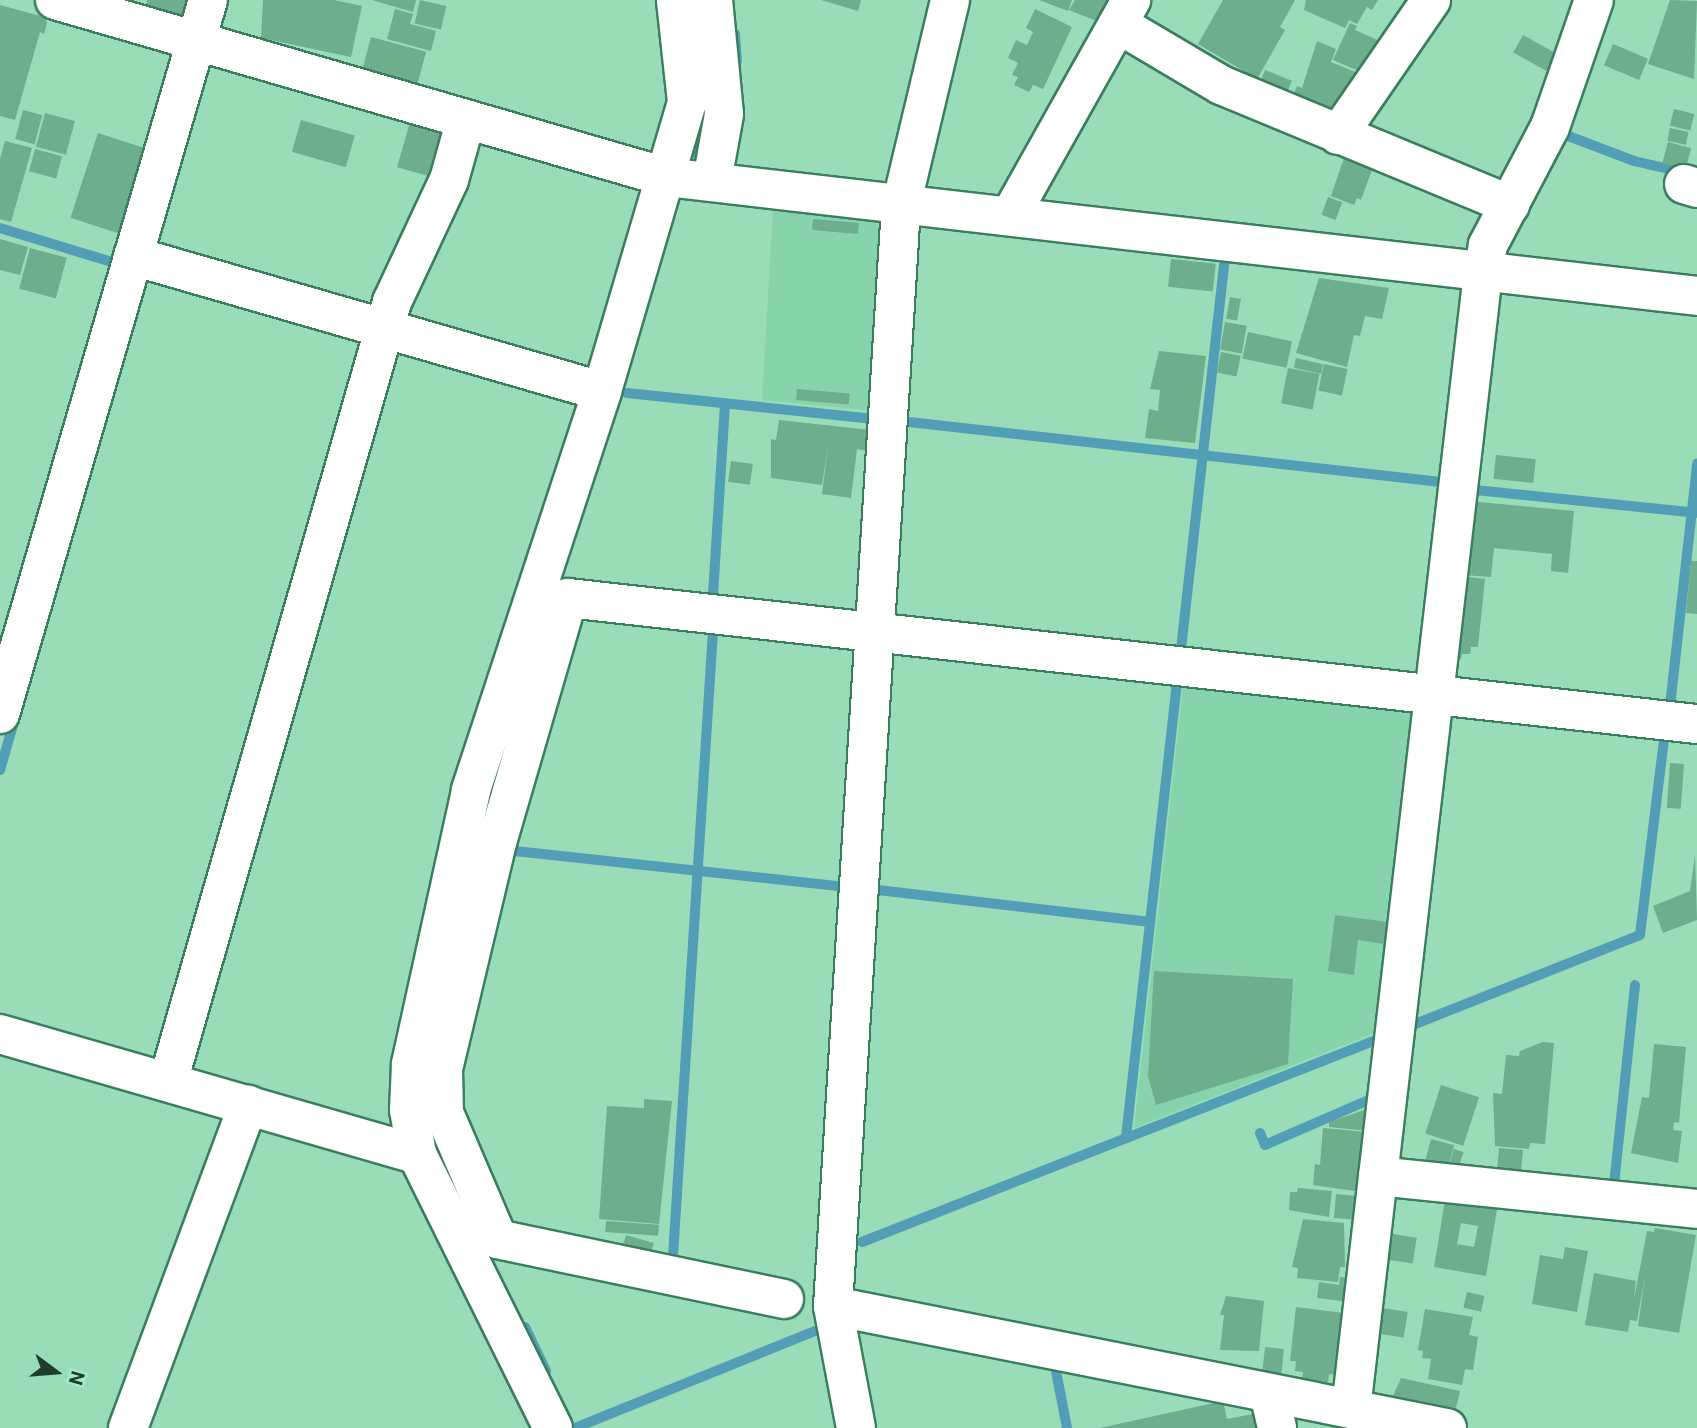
<!DOCTYPE html>
<style>
body{margin:0}
#map{position:relative;width:1697px;height:1428px;overflow:hidden;background:#98dcb8;font-family:Roboto,sans-serif}
div>[style]{position:absolute}
.built>*{inset:0;background:#87d4ac}
.stream>*{height:10px;margin:-5px;padding:0 5px;transform-origin:5px;border-radius:5px;background:#529eb6}
.building>*{inset:0;background:#6dae8d;transform-origin:0 0}
.roads{filter:drop-shadow(2px 0 #3a7e5e) drop-shadow(-2px 0 #3a7e5e) drop-shadow(0 2px #3a7e5e) drop-shadow(0 -2px #3a7e5e)}
.minor>*{height:38px;margin:-19px;padding:0 19px;transform-origin:19px;border-radius:19px;background:#fff}
span{translate:-50% -50%;white-space:nowrap;text-align:center;line-height:1.15;-webkit-text-stroke:5px #a5eac5;paint-order:stroke}
.north{position:absolute;left:21px;top:1337px;width:70px;height:70px;-webkit-text-stroke:5px #a5eac5;paint-order:stroke;rotate:106deg;font-size:19px;font-weight:700;line-height:28px;text-align:center;color:#1e3b2c}
.north::after{content:'';display:block;margin:auto;width:24px;height:32px;background:#1e3b2c;clip-path:polygon(50% 0,100% 100%,50% 72%,0 100%)}
</style>
<div id="map">
<div class="built">
<i style="clip-path:polygon(773px 209px,865px 217px,881px 227px,877px 411px,762px 400px)"></i>
<i style="clip-path:polygon(1184px 678px,1400px 700px,1416px 720px,1382px 1030px,1134px 1128px)"></i>
</div>
<div class="stream">
<i style="left:735px;top:34px;width:27px;rotate:86deg"></i>
<i style="left:1563px;top:134px;width:76px;rotate:20.8deg"></i>
<i style="left:1634px;top:161px;width:49px;rotate:12.9deg"></i>
<i style="left:695px;top:153px;width:51px;rotate:-79.8deg"></i>
<i style="left:0;top:228px;width:120px;rotate:16.9deg"></i>
<i style="left:627px;top:393px;width:248px;rotate:6deg"></i>
<i style="left:909px;top:422px;width:535px;rotate:6.43deg"></i>
<i style="left:1475px;top:490px;width:222px;rotate:5.9deg"></i>
<i style="left:713px;top:595px;width:192px;rotate:-86.4deg"></i>
<i style="left:1181px;top:649px;width:387px;rotate:-83.6deg"></i>
<i style="left:1670px;top:706px;width:244px;rotate:-83.6deg"></i>
<i style="left:0;top:770px;width:54px;rotate:-73.9deg"></i>
<i style="left:484px;top:817px;width:45px;rotate:-74.4deg"></i>
<i style="left:515px;top:851px;width:332px;rotate:6.2deg"></i>
<i style="left:878px;top:890px;width:274px;rotate:6.7deg"></i>
<i style="left:1410px;top:1026px;width:247px;rotate:-21.6deg"></i>
<i style="left:1640px;top:935px;width:197px;rotate:-83deg"></i>
<i style="left:429px;top:1132px;width:52px;rotate:64.9deg"></i>
<i style="left:1260px;top:1133px;width:13px;rotate:67deg"></i>
<i style="left:1265px;top:1145px;width:116px;rotate:-23.5deg"></i>
<i style="left:1126px;top:1137px;width:456px;rotate:-83.6deg"></i>
<i style="left:1614px;top:1185px;width:201px;rotate:-84deg"></i>
<i style="left:862px;top:1242px;width:552px;rotate:-21.45deg"></i>
<i style="left:673px;top:1256px;width:627px;rotate:-86.34deg"></i>
<i style="left:525px;top:1327px;width:49px;rotate:64.5deg"></i>
<i style="left:1055px;top:1366px;width:63px;rotate:79deg"></i>
<i style="left:575px;top:1428px;width:259px;rotate:-22deg"></i>
</div>
<div class="building">
<i style="clip-path:polygon(147px 0,192px 0,187px 17px,146px 5px)"></i>
<i style="clip-path:polygon(263px 0,334px 0,362px 6px,351px 57px,261px 38px)"></i>
<i style="clip-path:polygon(372px 0,416px 0,413px 12px)"></i>
<i style="left:420px;top:0;width:27px;height:24px;rotate:13deg"></i>
<i style="clip-path:polygon(821px 0,861px 0,858px 11px)"></i>
<i style="clip-path:polygon(1039px 0,1072px 0,1068px 11px)"></i>
<i style="clip-path:polygon(1075px 0,1112px 0,1099px 22px,1069px 10px)"></i>
<i style="clip-path:polygon(1223px 0,1295px 0,1280px 27px,1285px 30px,1257px 79px,1198px 44px)"></i>
<i style="clip-path:polygon(1306px 0,1378px 0,1372px 10px,1367px 7px,1357px 24px,1349px 20px,1345px 28px,1304px 10px)"></i>
<i style="clip-path:polygon(1670px 0,1697px 1px,1694px 79px,1648px 64px)"></i>
<i style="clip-path:polygon(0 5px,44px 17px,47px 23px,44px 34px,40px 32px,15px 120px,0 116px)"></i>
<i style="clip-path:polygon(395px 9px,413px 14px,410px 24px,436px 31px,431px 51px,387px 39px)"></i>
<i style="clip-path:polygon(1035px 9px,1072px 27px,1043px 89px,1033px 85px,1029px 92px,1014px 85px,1018px 77px,1012px 75px,1018px 63px,1008px 58px,1016px 40px,1027px 45px,1033px 32px,1026px 28px)"></i>
<i style="clip-path:polygon(1350px 23px,1357px 26px,1355px 30px,1382px 42px,1368px 75px,1333px 60px)"></i>
<i style="left:1523px;top:35px;width:39px;height:20px;rotate:29deg"></i>
<i style="left:371px;top:37px;width:57px;height:32px;rotate:15deg"></i>
<i style="clip-path:polygon(1317px 41px,1336px 49px,1331px 62px,1360px 74px,1331px 122px,1289px 105px,1297px 86px,1302px 88px)"></i>
<i style="left:1613px;top:44px;width:38px;height:23px;rotate:23deg"></i>
<i style="left:1265px;top:70px;width:29px;height:25px;rotate:22deg"></i>
<i style="left:1674px;top:109px;width:21px;height:17px;rotate:14deg"></i>
<i style="left:23px;top:110px;width:20px;height:30px;rotate:15deg"></i>
<i style="left:45px;top:113px;width:31px;height:35px;rotate:15deg"></i>
<i style="left:301px;top:120px;width:56px;height:33px;rotate:16deg"></i>
<i style="left:410px;top:122px;width:36px;height:47px;rotate:16deg"></i>
<i style="left:1670px;top:128px;width:19px;height:13px;rotate:12deg"></i>
<i style="left:98px;top:133px;width:51px;height:89px;rotate:18deg"></i>
<i style="clip-path:polygon(5px 141px,32px 148px,11px 222px,0 219px,0 159px)"></i>
<i style="left:1668px;top:142px;width:24px;height:22px;rotate:15deg"></i>
<i style="left:35px;top:149px;width:28px;height:23px;rotate:15deg"></i>
<i style="clip-path:polygon(1347px 149px,1374px 164px,1361px 200px,1357px 198px,1354px 205px,1331px 196px)"></i>
<i style="left:1328px;top:197px;width:15px;height:19px;rotate:20deg"></i>
<i style="left:813px;top:219px;width:46px;height:11px;rotate:5deg"></i>
<i style="clip-path:polygon(0 239px,28px 247px,20px 275px,0 270px)"></i>
<i style="left:30px;top:248px;width:38px;height:42px;rotate:15deg"></i>
<i style="left:1171px;top:259px;width:45px;height:28px;rotate:6deg"></i>
<i style="clip-path:polygon(1319px 278px,1389px 288px,1382px 319px,1365px 316px,1360px 336px,1354px 335px,1347px 367px,1296px 353px)"></i>
<i style="left:1230px;top:297px;width:11px;height:22px;rotate:10deg"></i>
<i style="left:1225px;top:322px;width:22px;height:28px;rotate:10deg"></i>
<i style="left:1248px;top:332px;width:45px;height:27px;rotate:12deg"></i>
<i style="clip-path:polygon(1159px 351px,1206px 356px,1195px 443px,1145px 438px,1149px 409px,1158px 411px,1160px 390px,1150px 389px)"></i>
<i style="left:1221px;top:352px;width:20px;height:21px;rotate:11deg"></i>
<i style="left:1296px;top:358px;width:28px;height:10px;rotate:13deg"></i>
<i style="left:1324px;top:364px;width:24px;height:27px;rotate:12deg"></i>
<i style="left:1288px;top:368px;width:32px;height:36px;rotate:11deg"></i>
<i style="left:797px;top:389px;width:53px;height:11px;rotate:5deg"></i>
<i style="clip-path:polygon(779px 420px,870px 430px,868px 451px,857px 449px,851px 498px,822px 494px,828px 446px,822px 485px,771px 478px,771px 439px,776px 440px)"></i>
<i style="left:1496px;top:455px;width:40px;height:24px;rotate:6deg"></i>
<i style="left:731px;top:461px;width:22px;height:21px;rotate:8deg"></i>
<i style="clip-path:polygon(1470px 501px,1574px 511px,1568px 573px,1551px 571px,1552px 554px,1494px 548px,1491px 577px,1463px 575px)"></i>
<i style="clip-path:polygon(1691px 561px,1697px 561px,1697px 614px,1686px 613px)"></i>
<i style="clip-path:polygon(1462px 576px,1485px 579px,1478px 647px,1471px 647px,1470px 654px,1462px 654px,1461px 659px,1454px 658px)"></i>
<i style="left:1670px;top:763px;width:14px;height:45px;rotate:4deg"></i>
<i style="clip-path:polygon(1695px 855px,1697px 920px,1663px 933px,1653px 906px,1690px 891px)"></i>
<i style="clip-path:polygon(1335px 915px,1388px 922px,1385px 944px,1358px 940px,1354px 975px,1328px 971px)"></i>
<i style="clip-path:polygon(1154px 971px,1293px 979px,1288px 1064px,1156px 1105px,1148px 1076px)"></i>
<i style="clip-path:polygon(1543px 1042px,1554px 1043px,1545px 1144px,1530px 1143px,1529px 1149px,1495px 1146px,1493px 1093px,1502px 1094px,1506px 1055px,1519px 1056px,1520px 1051px)"></i>
<i style="clip-path:polygon(1654px 1044px,1686px 1047px,1679px 1123px,1674px 1122px,1673px 1130px,1682px 1131px,1678px 1163px,1631px 1153px,1642px 1097px,1649px 1098px)"></i>
<i style="left:1441px;top:1085px;width:40px;height:51px;rotate:18deg"></i>
<i style="clip-path:polygon(644px 1099px,672px 1101px,659px 1224px,599px 1219px,607px 1106px,644px 1108px)"></i>
<i style="clip-path:polygon(1370px 1108px,1368px 1131px,1329px 1127px,1329px 1122px)"></i>
<i style="clip-path:polygon(1323px 1128px,1367px 1132px,1361px 1192px,1313px 1185px,1315px 1164px,1320px 1165px)"></i>
<i style="left:1431px;top:1139px;width:24px;height:25px;rotate:15deg"></i>
<i style="left:1499px;top:1148px;width:24px;height:23px;rotate:5deg"></i>
<i style="left:1454px;top:1149px;width:10px;height:13px;rotate:17deg"></i>
<i style="clip-path:polygon(1298px 1188px,1332px 1191px,1329px 1217px,1289px 1210px,1290px 1192px,1297px 1192px)"></i>
<i style="left:1336px;top:1194px;width:22px;height:24px;rotate:5deg"></i>
<i style="clip-path:polygon(evenodd,1445px 1200px,1497px 1209px,1486px 1276px,1434px 1267px,1445px 1200px,1461px 1223px,1478px 1226px,1474px 1247px,1457px 1244px,1461px 1223px)"></i>
<i style="clip-path:polygon(1303px 1219px,1344px 1223px,1345px 1267px,1340px 1267px,1338px 1282px,1297px 1278px,1298px 1268px,1292px 1267px)"></i>
<i style="left:606px;top:1221px;width:53px;height:11px;rotate:4deg"></i>
<i style="clip-path:polygon(1655px 1228px,1696px 1235px,1679px 1333px,1638px 1326px,1645px 1276px,1637px 1321px,1630px 1320px,1628px 1332px,1585px 1325px,1594px 1273px,1636px 1281px,1634px 1299px,1647px 1231px,1654px 1232px)"></i>
<i style="left:1393px;top:1234px;width:24px;height:26px;rotate:9deg"></i>
<i style="left:626px;top:1235px;width:29px;height:10px;rotate:16deg"></i>
<i style="clip-path:polygon(1565px 1247px,1588px 1251px,1577px 1312px,1532px 1304px,1540px 1255px,1563px 1259px)"></i>
<i style="clip-path:polygon(1340px 1277px,1352px 1278px,1349px 1302px,1317px 1298px,1319px 1282px,1339px 1285px)"></i>
<i style="left:1467px;top:1292px;width:18px;height:16px;rotate:13deg"></i>
<i style="clip-path:polygon(1226px 1296px,1264px 1301px,1259px 1351px,1220px 1350px,1224px 1315px,1220px 1315px)"></i>
<i style="clip-path:polygon(1296px 1307px,1344px 1313px,1337px 1375px,1329px 1374px,1328px 1382px,1302px 1380px,1303px 1372px,1295px 1371px,1296px 1361px,1290px 1361px)"></i>
<i style="left:1383px;top:1308px;width:25px;height:26px;rotate:9deg"></i>
<i style="clip-path:polygon(1425px 1309px,1473px 1317px,1469px 1335px,1478px 1337px,1473px 1370px,1465px 1369px,1462px 1385px,1428px 1379px,1431px 1359px,1422px 1358px,1423px 1351px,1418px 1350px)"></i>
<i style="left:1265px;top:1347px;width:19px;height:27px;rotate:6deg"></i>
<i style="clip-path:polygon(1401px 1378px,1460px 1391px,1456px 1408px,1393px 1396px)"></i>
<i style="clip-path:polygon(1223px 1401px,1227px 1419px,1253px 1414px,1256px 1428px,1100px 1428px)"></i>
</div>
<div class="roads">
<div class="minor">
<i style="left:55px;top:0;width:636px;rotate:16.16deg"></i>
<i style="left:666px;top:177px;width:1038px;rotate:6.58deg"></i>
<i style="left:1118px;top:24px;width:120px;rotate:30.6deg"></i>
<i style="left:1221px;top:85px;width:313px;rotate:22.5deg"></i>
<i style="left:1338px;top:135px;width:164px;rotate:-55.4deg"></i>
<i style="left:712px;top:181px;width:68px;rotate:-79.8deg"></i>
<i style="left:724px;top:114px;width:115px;rotate:-95.5deg"></i>
<i style="left:1684px;top:184px;width:14px;rotate:17deg"></i>
<i style="left:1010px;top:216px;width:248px;rotate:-60.7deg"></i>
<i style="left:133px;top:256px;width:488px;rotate:16.1deg"></i>
<i style="left:0;top:714px;width:744px;rotate:-73.76deg"></i>
<i style="left:0;top:1034px;width:434px;rotate:16.1deg"></i>
<i style="left:168px;top:1082px;width:812px;rotate:-73.98deg"></i>
<i style="left:392px;top:302px;width:135px;rotate:-65deg"></i>
<i style="left:449px;top:180px;width:63px;rotate:-74.4deg"></i>
<i style="left:1378px;top:1176px;width:321px;rotate:5.9deg"></i>
<i style="left:784px;top:1299px;width:292px;rotate:-168.2deg"></i>
<i style="left:498px;top:1239px;width:137px;rotate:-113.2deg"></i>
<i style="left:444px;top:1113px;width:44px;rotate:-91.3deg"></i>
<i style="left:443px;top:1069px;width:236px;rotate:-76.6deg"></i>
<i style="left:498px;top:839px;width:251px;rotate:-73.8deg"></i>
<i style="left:568px;top:598px;width:1136px;rotate:6.37deg"></i>
<i style="left:833px;top:1306px;width:626px;rotate:11.24deg"></i>
<i style="left:1269px;top:1393px;width:36px;rotate:77deg"></i>
<i style="left:1351px;top:1409px;width:1144px;rotate:-83.37deg"></i>
<i style="left:1483px;top:273px;width:28px;rotate:-80deg"></i>
<i style="left:1488px;top:245px;width:133px;rotate:-62.3deg"></i>
<i style="left:1550px;top:127px;width:134px;rotate:-70.9deg"></i>
<i style="left:128px;top:1428px;width:345px;rotate:-69.6deg"></i>
<i style="left:553px;top:1428px;width:306px;rotate:-116.4deg"></i>
<i style="left:417px;top:1154px;width:45px;rotate:-100.3deg"></i>
<i style="left:409px;top:1110px;width:46px;rotate:-87.5deg"></i>
<i style="left:411px;top:1064px;width:280px;rotate:-77.6deg"></i>
<i style="left:471px;top:790px;width:420px;rotate:-71.8deg"></i>
<i style="left:602px;top:391px;width:301px;rotate:-73.6deg"></i>
<i style="left:687px;top:102px;width:103px;rotate:-96.2deg"></i>
<i style="left:856px;top:1428px;width:124px;rotate:-100.7deg"></i>
<i style="left:833px;top:1306px;width:1102px;rotate:-86.46deg"></i>
<i style="left:901px;top:206px;width:212px;rotate:-76.6deg"></i>
</div>
</div>
<div class="north">N</div>
</div>
